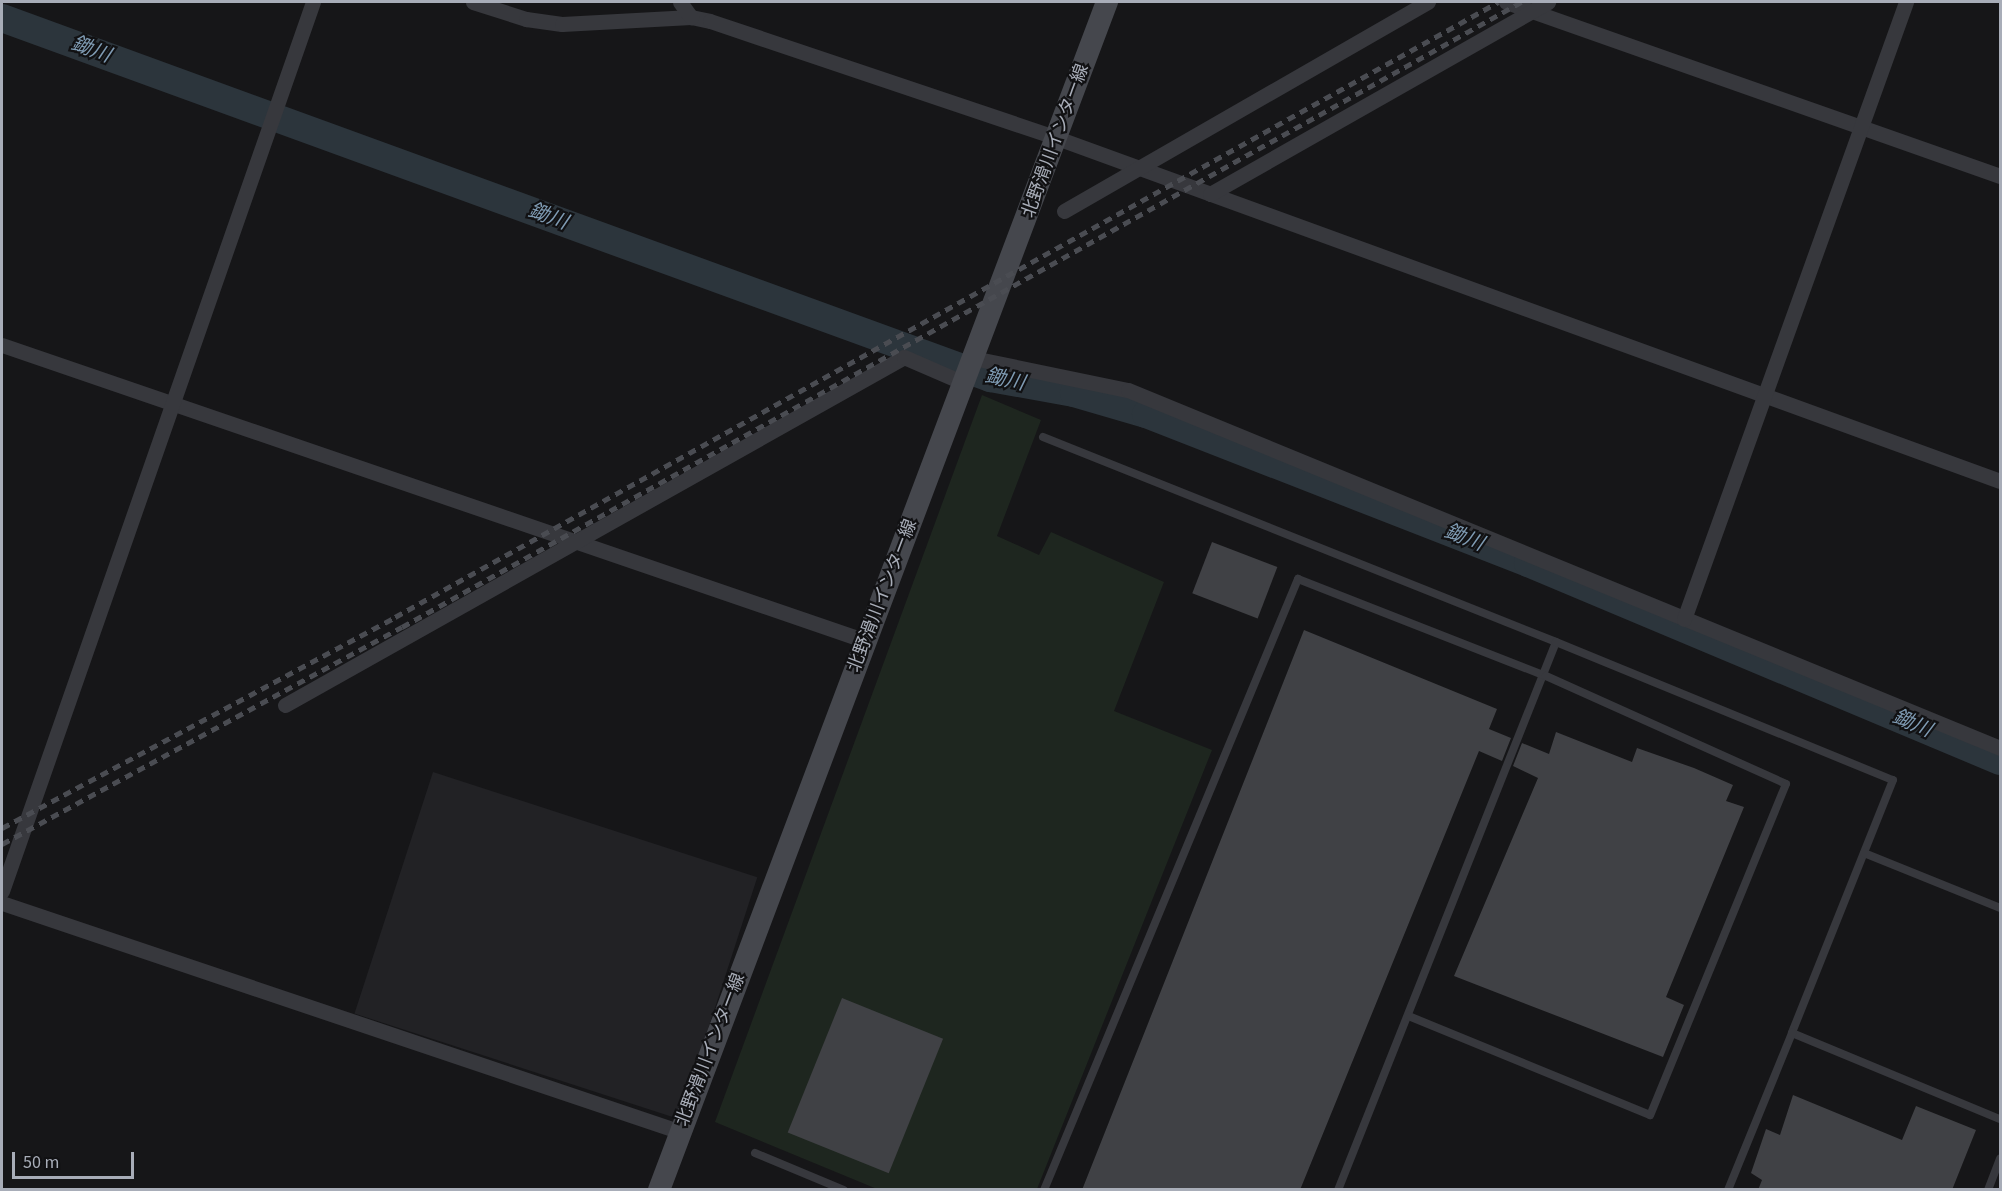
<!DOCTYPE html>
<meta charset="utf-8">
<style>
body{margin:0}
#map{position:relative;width:2002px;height:1191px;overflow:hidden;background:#161618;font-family:"Source Sans 3","Noto Sans JP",sans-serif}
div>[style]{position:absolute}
.built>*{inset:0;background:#222225;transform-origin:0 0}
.green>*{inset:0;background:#1e261f}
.river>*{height:28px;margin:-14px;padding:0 14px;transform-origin:14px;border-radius:14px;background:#2c353c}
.building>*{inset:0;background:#404145;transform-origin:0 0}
.lane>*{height:8px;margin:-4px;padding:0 4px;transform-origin:4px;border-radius:4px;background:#37383d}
.street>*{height:15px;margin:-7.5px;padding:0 7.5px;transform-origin:7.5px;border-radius:7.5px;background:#37383d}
.secondary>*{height:22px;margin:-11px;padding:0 11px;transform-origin:11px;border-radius:11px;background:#45474d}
.rail>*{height:4.5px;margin-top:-2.25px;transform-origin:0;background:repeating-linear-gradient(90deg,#4a4c52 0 8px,transparent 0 14px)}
span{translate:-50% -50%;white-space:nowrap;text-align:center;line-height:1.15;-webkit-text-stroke:4.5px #111113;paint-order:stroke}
.street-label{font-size:18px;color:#a8adb8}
.water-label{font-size:20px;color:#7f9bb3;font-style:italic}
.frame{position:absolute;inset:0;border:3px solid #a8adb8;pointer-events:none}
.scale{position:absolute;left:12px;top:1152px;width:122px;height:27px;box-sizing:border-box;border:3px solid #a8adb8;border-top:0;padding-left:8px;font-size:18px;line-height:21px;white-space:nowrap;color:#a8adb8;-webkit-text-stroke:4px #111113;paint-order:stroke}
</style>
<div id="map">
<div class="built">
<i style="left:433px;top:772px;width:341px;height:254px;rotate:18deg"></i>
</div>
<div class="green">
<i style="clip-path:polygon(982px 395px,1041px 420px,997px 536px,1039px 555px,1051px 532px,1164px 582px,1114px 711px,1212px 750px,1037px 1189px,877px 1189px,715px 1122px)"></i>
</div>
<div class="river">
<i style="left:2px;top:18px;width:1052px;rotate:20.02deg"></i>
<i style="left:990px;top:378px;width:85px;rotate:10.1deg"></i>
<i style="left:1074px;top:393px;width:75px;rotate:16.3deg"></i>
<i style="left:1146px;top:414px;width:410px;rotate:21.3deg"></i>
<i style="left:1528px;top:563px;width:512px;rotate:22.76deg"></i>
</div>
<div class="building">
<i style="left:1212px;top:542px;width:70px;height:55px;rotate:21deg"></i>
<i style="clip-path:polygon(1304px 630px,1497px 709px,1489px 729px,1511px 738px,1502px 761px,1479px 751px,1300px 1190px,1082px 1190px)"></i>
<i style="clip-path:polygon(1556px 732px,1632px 762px,1637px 748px,1694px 768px,1733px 785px,1726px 801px,1744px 807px,1666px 997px,1684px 1005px,1663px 1057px,1454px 976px,1538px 778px,1513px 766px,1522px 743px,1549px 754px)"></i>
<i style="left:842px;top:998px;width:109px;height:145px;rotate:22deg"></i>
<i style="clip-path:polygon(1793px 1095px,1902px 1140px,1916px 1106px,1976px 1130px,1952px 1190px,1758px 1190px,1762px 1180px,1751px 1173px,1766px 1129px,1780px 1135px)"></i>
</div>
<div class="lane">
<i style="left:1043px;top:437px;width:552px;rotate:21.78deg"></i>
<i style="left:1556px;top:642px;width:590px;rotate:111.69deg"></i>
<i style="left:1556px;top:642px;width:364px;rotate:22.3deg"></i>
<i style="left:1893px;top:780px;width:272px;rotate:111.8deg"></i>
<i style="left:1792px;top:1033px;width:225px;rotate:22.5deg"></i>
<i style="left:1864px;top:853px;width:147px;rotate:22deg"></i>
<i style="left:755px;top:1153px;width:96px;rotate:22.6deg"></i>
<i style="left:1044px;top:1190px;width:662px;rotate:-67.43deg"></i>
<i style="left:1298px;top:579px;width:266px;rotate:21.4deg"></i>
<i style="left:1546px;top:676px;width:263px;rotate:24.2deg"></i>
<i style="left:1786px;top:784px;width:358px;rotate:112.3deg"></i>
<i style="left:1650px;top:1115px;width:261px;rotate:-157.7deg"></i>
<i style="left:1728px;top:1190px;width:170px;rotate:-67.8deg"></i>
<i style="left:1988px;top:1190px;width:34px;rotate:-69deg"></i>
</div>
<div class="street">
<i style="left:473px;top:2px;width:56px;rotate:17.8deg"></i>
<i style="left:526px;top:19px;width:36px;rotate:8deg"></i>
<i style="left:562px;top:24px;width:129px;rotate:-3.1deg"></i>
<i style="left:691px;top:17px;width:19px;rotate:12deg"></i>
<i style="left:710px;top:21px;width:366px;rotate:18.6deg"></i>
<i style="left:1057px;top:138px;width:1003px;rotate:19.99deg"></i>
<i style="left:680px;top:2px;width:19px;rotate:54deg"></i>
<i style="left:1506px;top:2px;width:524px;rotate:19.4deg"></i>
<i style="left:1210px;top:194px;width:389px;rotate:-29.6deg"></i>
<i style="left:1064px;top:211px;width:420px;rotate:-29.9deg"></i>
<i style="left:2px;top:345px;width:913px;rotate:18.91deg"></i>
<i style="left:973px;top:358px;width:158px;rotate:11.7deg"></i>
<i style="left:1128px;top:390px;width:943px;rotate:22.32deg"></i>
<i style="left:1684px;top:619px;width:656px;rotate:-70.21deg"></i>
<i style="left:285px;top:705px;width:710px;rotate:-29.34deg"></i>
<i style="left:904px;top:357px;width:65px;rotate:23.4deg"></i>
<i style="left:2px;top:891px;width:942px;rotate:-70.72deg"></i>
<i style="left:2px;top:903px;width:717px;rotate:18.64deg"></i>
</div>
<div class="secondary">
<i style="left:659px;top:1190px;width:1270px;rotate:-69.34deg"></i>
</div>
<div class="rail">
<i style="left:2px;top:828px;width:446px;rotate:-28.2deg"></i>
<i style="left:395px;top:617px;width:1263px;rotate:-29.14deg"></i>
<i style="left:2px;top:844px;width:455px;rotate:-28.5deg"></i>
<i style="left:402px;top:627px;width:1282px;rotate:-29.18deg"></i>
</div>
<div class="street-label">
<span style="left:1056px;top:141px;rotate:-70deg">北野滑川インター線</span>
<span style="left:883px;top:596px;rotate:-69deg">北野滑川インター線</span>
<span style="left:711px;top:1050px;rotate:-69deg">北野滑川インター線</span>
</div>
<div class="water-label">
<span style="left:91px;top:50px;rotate:20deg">鋤川</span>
<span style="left:548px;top:217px;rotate:20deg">鋤川</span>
<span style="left:1005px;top:380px;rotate:12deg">鋤川</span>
<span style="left:1464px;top:538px;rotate:21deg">鋤川</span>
<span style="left:1912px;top:724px;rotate:23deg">鋤川</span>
</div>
<div class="frame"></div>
<div class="scale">50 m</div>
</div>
